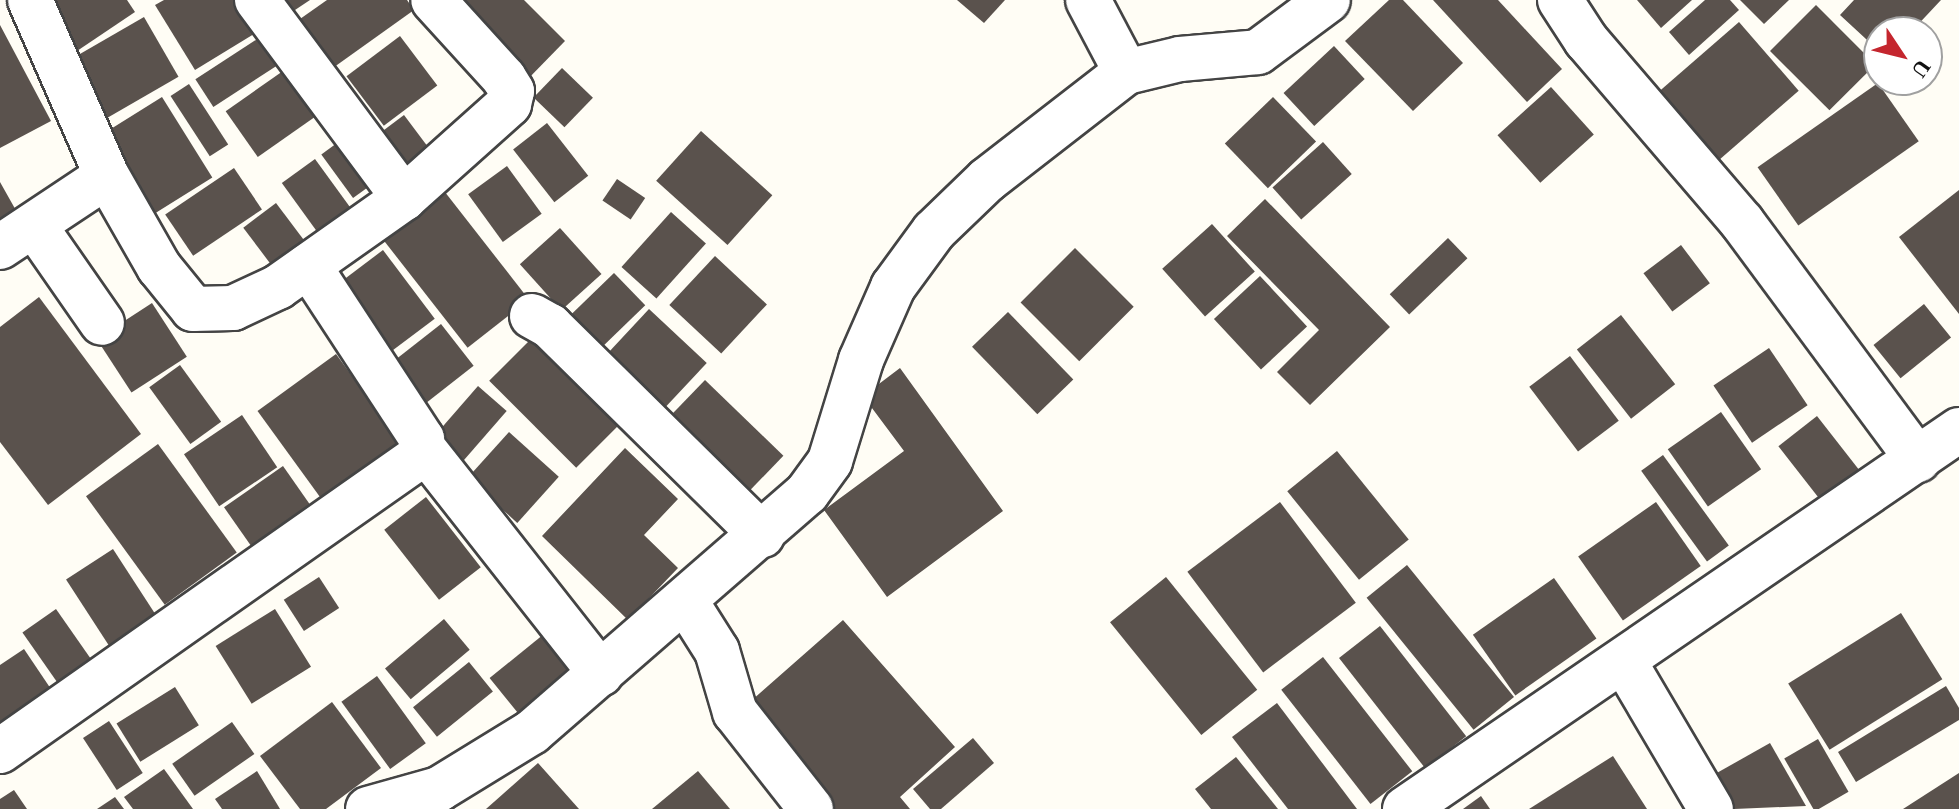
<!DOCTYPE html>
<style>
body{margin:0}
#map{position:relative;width:1959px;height:809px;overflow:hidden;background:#fffdf5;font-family:"Times New Roman",serif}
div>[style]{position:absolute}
.building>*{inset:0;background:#5a524d;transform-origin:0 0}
.roads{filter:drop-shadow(2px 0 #444) drop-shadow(-2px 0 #444) drop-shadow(0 2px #444) drop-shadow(0 -2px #444)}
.street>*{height:44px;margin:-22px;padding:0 22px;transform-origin:22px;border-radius:22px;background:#fff}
span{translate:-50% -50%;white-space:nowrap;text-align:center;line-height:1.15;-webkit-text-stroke:8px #fff;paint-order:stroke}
.north{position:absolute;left:1863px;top:16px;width:80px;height:80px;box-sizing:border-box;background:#fff;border:2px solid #a0a0a0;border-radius:50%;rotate:125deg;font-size:22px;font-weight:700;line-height:32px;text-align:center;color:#111}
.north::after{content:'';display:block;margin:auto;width:28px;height:36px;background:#c4262e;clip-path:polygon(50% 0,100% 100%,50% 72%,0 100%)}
</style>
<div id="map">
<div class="building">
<i style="clip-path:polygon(42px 0,127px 0,135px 12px,77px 51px)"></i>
<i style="clip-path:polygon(164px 0,240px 0,259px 31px,195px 70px,155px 5px)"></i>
<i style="clip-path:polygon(275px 0,310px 0,286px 16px)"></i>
<i style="clip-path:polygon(327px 0,407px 0,414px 10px,323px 75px,290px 26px)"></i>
<i style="clip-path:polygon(439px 0,524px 0,565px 41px,524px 83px)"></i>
<i style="clip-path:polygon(957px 0,1005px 0,984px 23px)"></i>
<i style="clip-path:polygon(1389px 0,1403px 0,1463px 63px,1413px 111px,1345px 41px)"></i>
<i style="clip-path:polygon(1433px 0,1498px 0,1562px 69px,1527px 102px)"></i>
<i style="clip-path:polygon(1637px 0,1692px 0,1661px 28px)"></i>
<i style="clip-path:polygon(1705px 0,1730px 0,1739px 10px,1689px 55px,1669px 32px)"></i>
<i style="clip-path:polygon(1740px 0,1789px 0,1764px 24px)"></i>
<i style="clip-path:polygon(1854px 0,1941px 0,1911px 32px,1879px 32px,1879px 51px,1840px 15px)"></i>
<i style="left:1816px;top:5px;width:84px;height:65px;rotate:45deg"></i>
<i style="left:144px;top:17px;width:69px;height:91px;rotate:60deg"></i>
<i style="left:1739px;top:22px;width:91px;height:109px;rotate:49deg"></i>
<i style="clip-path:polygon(0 25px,51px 121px,0 148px)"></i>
<i style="left:265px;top:34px;width:33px;height:83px;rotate:57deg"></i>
<i style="left:400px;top:36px;width:62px;height:67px;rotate:53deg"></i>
<i style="left:1334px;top:46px;width:45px;height:69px;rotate:47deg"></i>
<i style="left:562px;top:68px;width:43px;height:41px;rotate:44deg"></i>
<i style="left:283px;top:71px;width:56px;height:70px;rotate:55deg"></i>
<i style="left:1878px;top:83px;width:71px;height:147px;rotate:55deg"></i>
<i style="left:189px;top:84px;width:72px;height:22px;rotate:57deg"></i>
<i style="left:1551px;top:87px;width:64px;height:72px;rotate:48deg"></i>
<i style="left:162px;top:97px;width:95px;height:76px;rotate:58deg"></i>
<i style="left:1273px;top:97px;width:62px;height:67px;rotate:46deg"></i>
<i style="left:404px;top:115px;width:54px;height:30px;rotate:53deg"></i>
<i style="left:547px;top:123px;width:67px;height:43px;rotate:52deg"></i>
<i style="left:701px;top:131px;width:96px;height:67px;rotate:42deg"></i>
<i style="left:348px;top:135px;width:54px;height:33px;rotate:54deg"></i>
<i style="left:1323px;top:142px;width:43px;height:68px;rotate:48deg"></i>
<i style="left:315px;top:159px;width:69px;height:41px;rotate:54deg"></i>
<i style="left:507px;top:166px;width:59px;height:48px;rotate:54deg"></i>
<i style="left:234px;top:168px;width:50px;height:83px;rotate:56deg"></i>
<i style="left:617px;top:179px;width:34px;height:26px;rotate:34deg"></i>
<i style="clip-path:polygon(0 182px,18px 214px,0 224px)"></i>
<i style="left:441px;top:187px;width:143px;height:78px;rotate:52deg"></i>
<i style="clip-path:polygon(1959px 190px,1959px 314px,1899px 237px)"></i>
<i style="clip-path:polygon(1265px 199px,1390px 327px,1310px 405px,1277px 372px,1319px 330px,1227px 236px)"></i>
<i style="left:276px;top:203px;width:61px;height:41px;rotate:53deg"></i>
<i style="left:671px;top:212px;width:47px;height:74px;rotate:42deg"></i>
<i style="left:1212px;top:224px;width:64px;height:67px;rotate:48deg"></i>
<i style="left:560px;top:228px;width:62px;height:54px;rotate:48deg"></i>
<i style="left:1448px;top:238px;width:28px;height:81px;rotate:46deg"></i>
<i style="left:1681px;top:245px;width:48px;height:47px;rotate:53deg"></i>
<i style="left:1075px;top:248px;width:83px;height:77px;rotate:45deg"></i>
<i style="left:383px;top:250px;width:86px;height:63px;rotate:53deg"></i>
<i style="left:715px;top:256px;width:71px;height:67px;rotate:43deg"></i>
<i style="left:614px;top:273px;width:45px;height:70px;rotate:46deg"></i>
<i style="left:1260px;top:276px;width:69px;height:63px;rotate:47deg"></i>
<i style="clip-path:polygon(39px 297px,141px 434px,48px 505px,0 442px,0 327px)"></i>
<i style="left:152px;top:303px;width:64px;height:66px;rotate:57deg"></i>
<i style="left:1924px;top:304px;width:43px;height:65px;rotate:51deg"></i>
<i style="left:649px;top:309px;width:79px;height:69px;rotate:43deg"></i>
<i style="left:1008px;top:312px;width:94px;height:50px;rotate:46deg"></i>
<i style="left:1621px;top:315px;width:88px;height:56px;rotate:52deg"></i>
<i style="left:441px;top:324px;width:53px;height:66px;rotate:52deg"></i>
<i style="left:538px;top:332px;width:123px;height:69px;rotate:45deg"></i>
<i style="left:1769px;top:348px;width:69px;height:67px;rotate:56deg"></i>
<i style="left:336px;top:354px;width:114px;height:97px;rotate:54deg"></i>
<i style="left:1570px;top:356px;width:81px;height:51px;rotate:53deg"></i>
<i style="left:180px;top:365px;width:70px;height:38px;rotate:54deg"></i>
<i style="clip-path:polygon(900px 368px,1003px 511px,887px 597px,824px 510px,904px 451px,863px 396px)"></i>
<i style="left:705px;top:380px;width:109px;height:57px;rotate:44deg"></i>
<i style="left:478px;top:386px;width:38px;height:69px;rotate:41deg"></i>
<i style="left:1721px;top:412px;width:70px;height:65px;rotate:55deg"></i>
<i style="left:242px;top:415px;width:63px;height:70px;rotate:56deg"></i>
<i style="left:1817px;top:416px;width:78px;height:49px;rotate:52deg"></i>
<i style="left:509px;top:432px;width:67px;height:62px;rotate:42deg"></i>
<i style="left:158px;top:444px;width:134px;height:89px;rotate:54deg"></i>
<i style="clip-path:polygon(625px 448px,678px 499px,644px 535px,678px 568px,628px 620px,542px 536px)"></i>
<i style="left:1337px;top:451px;width:114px;height:64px;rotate:51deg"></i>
<i style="left:1663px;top:455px;width:112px;height:27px;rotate:54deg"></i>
<i style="left:283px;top:466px;width:50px;height:72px;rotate:55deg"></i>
<i style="left:426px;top:497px;width:89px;height:53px;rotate:52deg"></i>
<i style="left:1280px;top:502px;width:126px;height:116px;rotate:53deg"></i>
<i style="left:1656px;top:502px;width:78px;height:95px;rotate:55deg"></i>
<i style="left:113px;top:549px;width:93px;height:56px;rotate:57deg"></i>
<i style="left:1407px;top:565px;width:170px;height:52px;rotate:51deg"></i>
<i style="left:319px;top:577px;width:37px;height:42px;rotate:57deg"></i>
<i style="left:1166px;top:577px;width:145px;height:72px;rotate:51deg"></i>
<i style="left:1554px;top:578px;width:74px;height:99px;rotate:55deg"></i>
<i style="left:56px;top:609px;width:67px;height:41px;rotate:55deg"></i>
<i style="left:275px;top:609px;width:68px;height:70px;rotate:58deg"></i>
<i style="left:1901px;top:613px;width:78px;height:133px;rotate:58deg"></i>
<i style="left:444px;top:619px;width:40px;height:77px;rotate:50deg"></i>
<i style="clip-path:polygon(843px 620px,955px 747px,900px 797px,910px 809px,832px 809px,743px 708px)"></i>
<i style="left:1380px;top:626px;width:140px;height:52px;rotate:52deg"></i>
<i style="left:544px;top:634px;width:63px;height:70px;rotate:51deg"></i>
<i style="clip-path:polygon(24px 649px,59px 701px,0 740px,0 665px)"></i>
<i style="left:1323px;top:657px;width:145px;height:53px;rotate:52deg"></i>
<i style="left:469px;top:662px;width:38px;height:72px;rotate:51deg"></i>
<i style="left:377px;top:676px;width:83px;height:44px;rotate:54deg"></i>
<i style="clip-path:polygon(1946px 686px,1959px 708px,1959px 720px,1856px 782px,1838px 752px)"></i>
<i style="left:175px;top:687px;width:45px;height:69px;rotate:58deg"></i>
<i style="clip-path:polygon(332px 702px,381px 768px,326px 809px,300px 809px,260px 756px)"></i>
<i style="clip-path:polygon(1277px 703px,1357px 809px,1288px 809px,1232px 737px)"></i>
<i style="left:109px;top:721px;width:62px;height:31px;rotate:57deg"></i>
<i style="left:232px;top:722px;width:39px;height:73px;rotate:55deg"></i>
<i style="clip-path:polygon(973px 738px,994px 763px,941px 809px,930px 809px,913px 789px)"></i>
<i style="left:1818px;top:739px;width:61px;height:39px;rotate:60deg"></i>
<i style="clip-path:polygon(1770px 743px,1806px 806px,1734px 809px,1715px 774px)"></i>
<i style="clip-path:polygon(1613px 756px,1647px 809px,1529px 809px)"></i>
<i style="clip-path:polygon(1236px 757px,1278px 809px,1211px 809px,1195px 789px)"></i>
<i style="clip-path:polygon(538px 763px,579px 809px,486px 809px)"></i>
<i style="clip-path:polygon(164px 769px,193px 809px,133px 809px,124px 797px)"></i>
<i style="clip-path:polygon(257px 771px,280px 809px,222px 809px,215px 799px)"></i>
<i style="clip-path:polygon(698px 771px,730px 809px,652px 809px)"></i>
<i style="clip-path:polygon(1959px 773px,1959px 809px,1903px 809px)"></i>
<i style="clip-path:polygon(14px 790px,27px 809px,0 809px,0 799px)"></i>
<i style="clip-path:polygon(1481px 796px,1490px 809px,1463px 809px)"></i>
<i style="clip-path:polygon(115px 797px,124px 809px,97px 809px)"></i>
</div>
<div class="roads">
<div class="street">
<i style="left:30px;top:0;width:192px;rotate:66.4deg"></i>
<i style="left:107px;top:176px;width:105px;rotate:60.3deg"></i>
<i style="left:159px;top:267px;width:54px;rotate:51deg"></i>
<i style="left:193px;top:309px;width:40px;rotate:-1.4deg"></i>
<i style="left:233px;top:308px;width:50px;rotate:-25deg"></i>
<i style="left:278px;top:287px;width:154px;rotate:-35.2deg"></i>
<i style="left:404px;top:198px;width:141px;rotate:-41.8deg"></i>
<i style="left:509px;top:104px;width:13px;rotate:-77deg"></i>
<i style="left:512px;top:91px;width:15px;rotate:-122deg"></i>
<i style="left:504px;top:78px;width:105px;rotate:-132.3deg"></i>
<i style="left:257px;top:0;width:247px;rotate:53.4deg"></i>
<i style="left:1088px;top:0;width:81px;rotate:62.2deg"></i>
<i style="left:1560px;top:0;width:48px;rotate:57deg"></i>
<i style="left:1586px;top:40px;width:240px;rotate:49.4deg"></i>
<i style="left:1742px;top:222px;width:296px;rotate:53.5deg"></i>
<i style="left:34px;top:225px;width:119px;rotate:55.2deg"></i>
<i style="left:0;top:247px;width:128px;rotate:-33.6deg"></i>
<i style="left:532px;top:316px;width:21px;rotate:29deg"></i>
<i style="left:550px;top:326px;width:298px;rotate:44.6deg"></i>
<i style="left:424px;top:449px;width:286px;rotate:51.8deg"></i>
<i style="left:686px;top:602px;width:58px;rotate:57.7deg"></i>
<i style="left:717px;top:651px;width:64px;rotate:73.6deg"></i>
<i style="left:735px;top:712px;width:123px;rotate:51.9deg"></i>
<i style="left:1625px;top:663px;width:169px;rotate:59.5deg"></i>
<i style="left:0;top:751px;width:513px;rotate:-35.08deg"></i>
<i style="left:420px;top:456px;width:17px;rotate:-83deg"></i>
<i style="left:422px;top:439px;width:207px;rotate:-123.2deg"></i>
<i style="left:368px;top:809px;width:74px;rotate:-15.7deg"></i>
<i style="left:439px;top:789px;width:109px;rotate:-31.5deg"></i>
<i style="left:532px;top:732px;width:364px;rotate:-41deg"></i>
<i style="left:807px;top:493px;width:39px;rotate:-54deg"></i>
<i style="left:830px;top:461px;width:106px;rotate:-72.9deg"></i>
<i style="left:861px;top:360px;width:80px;rotate:-66.3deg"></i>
<i style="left:893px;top:287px;width:69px;rotate:-53.8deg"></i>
<i style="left:934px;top:231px;width:74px;rotate:-43.9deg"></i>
<i style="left:987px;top:180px;width:176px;rotate:-37.8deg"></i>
<i style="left:1126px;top:72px;width:56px;rotate:-13.5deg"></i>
<i style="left:1180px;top:59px;width:78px;rotate:-5.1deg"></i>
<i style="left:1258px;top:52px;width:87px;rotate:-36.6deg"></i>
<i style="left:1405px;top:809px;width:671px;rotate:-34.38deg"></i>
</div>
</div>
<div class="north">U</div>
</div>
